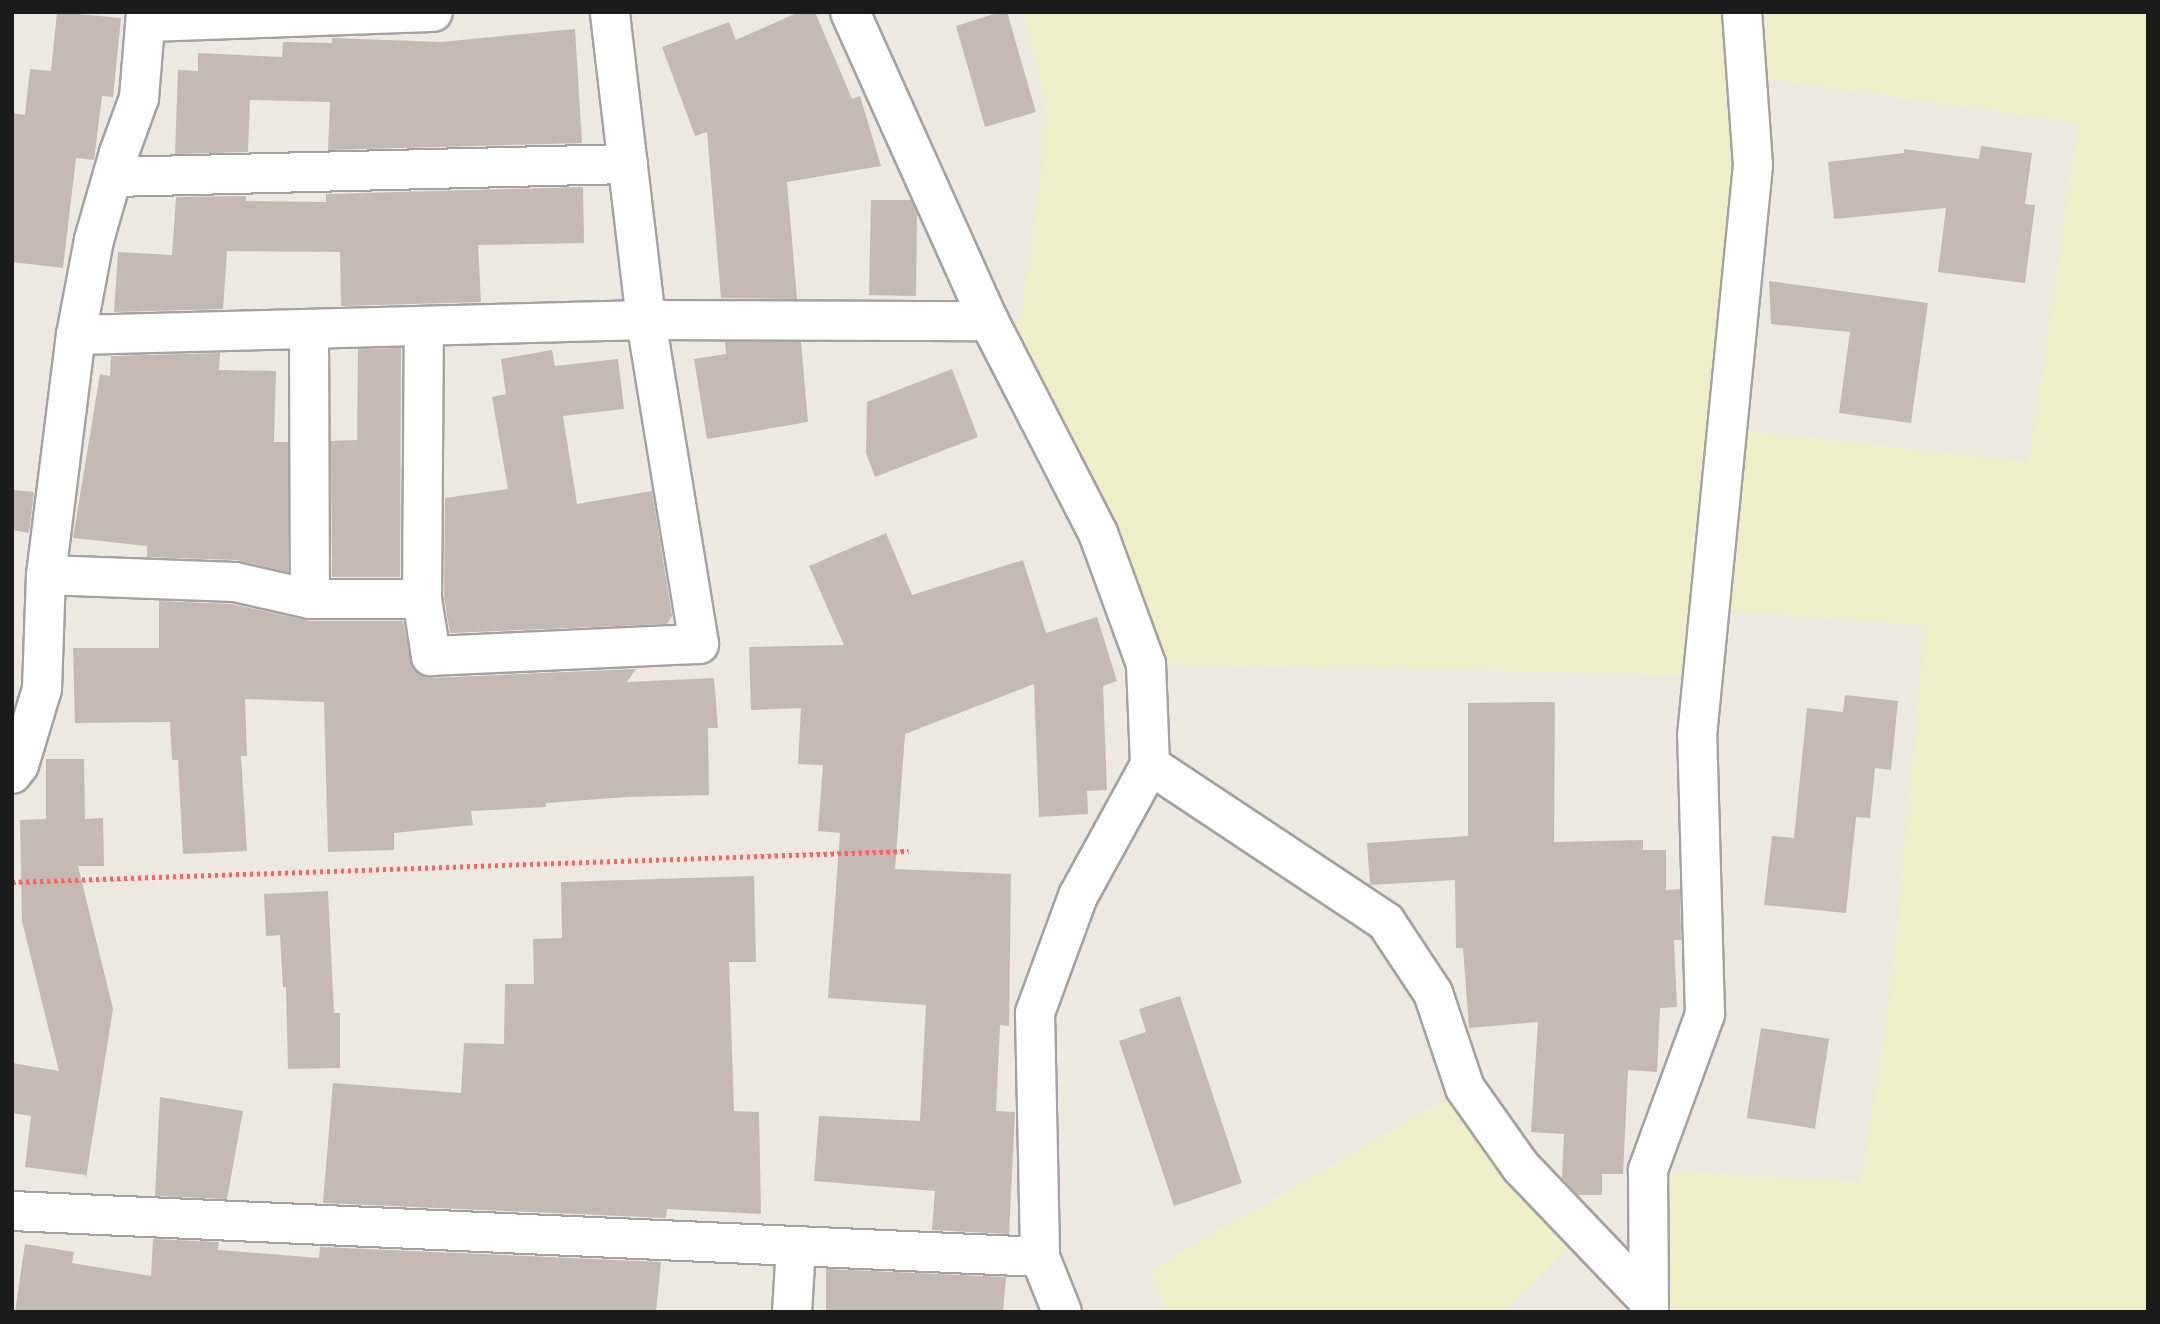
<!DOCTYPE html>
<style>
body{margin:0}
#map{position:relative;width:2160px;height:1324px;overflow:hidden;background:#ede8e0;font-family:Barlow,sans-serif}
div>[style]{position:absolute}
.farmland>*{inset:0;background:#eeeec9}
.building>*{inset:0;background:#c5b9b3;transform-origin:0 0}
.path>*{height:4.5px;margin-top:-2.25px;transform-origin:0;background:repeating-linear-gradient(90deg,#ff635f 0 3.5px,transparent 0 7px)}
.roads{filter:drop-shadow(2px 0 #a2a2a2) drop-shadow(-2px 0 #a2a2a2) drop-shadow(0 2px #a2a2a2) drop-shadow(0 -2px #a2a2a2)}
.street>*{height:38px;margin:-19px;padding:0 19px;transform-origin:19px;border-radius:19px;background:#fff}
span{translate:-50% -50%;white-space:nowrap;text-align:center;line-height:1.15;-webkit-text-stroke:5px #fff;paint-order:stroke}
.frame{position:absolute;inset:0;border:14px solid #1b1b1b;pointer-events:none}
</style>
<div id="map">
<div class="farmland">
<i style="clip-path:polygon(evenodd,1023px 12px,2148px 12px,2148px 1312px,1649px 1312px,1648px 1170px,1860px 1182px,1890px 995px,1925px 626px,1710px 609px,1703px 675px,1146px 664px,989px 321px,1020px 320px,1042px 164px,1045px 102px,1023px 12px,1748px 76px,2077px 123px,2029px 463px,1727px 428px,1748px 76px)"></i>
<i style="clip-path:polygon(1465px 1088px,1583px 1233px,1505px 1312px,1165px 1312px,1151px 1270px)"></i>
</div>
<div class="building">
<i style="clip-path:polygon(57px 12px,121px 18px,113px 97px,102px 96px,94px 160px,76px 158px,63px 268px,12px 262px,12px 113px,25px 115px,30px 69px,51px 71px)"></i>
<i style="clip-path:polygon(799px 12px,815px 12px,852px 99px,860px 96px,881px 166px,787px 182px,797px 299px,721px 298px,707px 132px,695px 136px,662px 47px,729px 22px,736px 40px)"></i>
<i style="clip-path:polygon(1000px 12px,1007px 12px,1036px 112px,985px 127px,956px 26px)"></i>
<i style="clip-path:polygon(575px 29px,582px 143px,328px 150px,330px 102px,250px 100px,248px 152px,175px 154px,178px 70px,198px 71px,198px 53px,282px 57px,283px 42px,332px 43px,332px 38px,441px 42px)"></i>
<i style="clip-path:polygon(1981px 146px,2032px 153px,2025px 204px,2035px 205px,2025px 283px,1938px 272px,1946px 208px,1834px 219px,1828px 162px,1904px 153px,1904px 149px,1979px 159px)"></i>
<i style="clip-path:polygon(583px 187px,584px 243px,478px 245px,481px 302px,341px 306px,340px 252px,227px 251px,223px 309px,114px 312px,118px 252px,172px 255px,176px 197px,246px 196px,246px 201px,326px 202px,326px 194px)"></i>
<i style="clip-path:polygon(871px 200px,911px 200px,917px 214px,916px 296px,869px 295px)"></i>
<i style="clip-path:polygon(1769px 281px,1928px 303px,1911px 423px,1839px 413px,1850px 332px,1771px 324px)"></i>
<i style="clip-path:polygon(725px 342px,801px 342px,808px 422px,707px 439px,694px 359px,726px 354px)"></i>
<i style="clip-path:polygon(401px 348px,400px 577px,332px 577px,331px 441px,357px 440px,358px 349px)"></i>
<i style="clip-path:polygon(552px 350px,555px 366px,618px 359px,624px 409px,563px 416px,577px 504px,652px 491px,672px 616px,667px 624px,450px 633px,444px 597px,445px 498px,508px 489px,492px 397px,506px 394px,501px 359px)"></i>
<i style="clip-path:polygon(220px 353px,219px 370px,276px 371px,274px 442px,288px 442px,288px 572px,236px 560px,147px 557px,147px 546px,73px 538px,100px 374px,110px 376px,111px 356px)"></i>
<i style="clip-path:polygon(952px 369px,978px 437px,875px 477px,866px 453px,867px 402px)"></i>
<i style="clip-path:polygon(12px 490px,34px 492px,29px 533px,12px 530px)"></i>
<i style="clip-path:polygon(886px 533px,912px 595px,1023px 560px,1046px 633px,1097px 617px,1117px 681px,1103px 686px,1107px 790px,1087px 791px,1088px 814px,1039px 817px,1034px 684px,905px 734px,895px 869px,1011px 874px,1009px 1026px,1000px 1025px,996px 1111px,1015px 1112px,1009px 1234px,932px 1230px,935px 1191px,814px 1181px,819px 1116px,920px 1121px,926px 1005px,828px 998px,840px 833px,818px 831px,823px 765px,798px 764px,801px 708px,751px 710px,749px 647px,844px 645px,809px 566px)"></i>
<i style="clip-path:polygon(159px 601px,232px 604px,310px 621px,403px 621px,413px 669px,421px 675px,431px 678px,636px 669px,627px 682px,714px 678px,718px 728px,708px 728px,709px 795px,626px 797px,546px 803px,546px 807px,471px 811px,473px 825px,394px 833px,394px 850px,328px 852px,324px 702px,245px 699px,247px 756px,241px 756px,247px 851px,183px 854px,178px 760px,172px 760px,170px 722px,75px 723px,73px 648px,159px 648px)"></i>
<i style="clip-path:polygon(1845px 695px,1898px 701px,1891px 770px,1875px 768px,1870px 818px,1856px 817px,1846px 913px,1764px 905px,1772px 836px,1794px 838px,1807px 708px,1843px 712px)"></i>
<i style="clip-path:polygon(1555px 702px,1554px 842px,1643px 840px,1643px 850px,1666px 850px,1666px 890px,1680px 889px,1681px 940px,1674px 940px,1677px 1007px,1660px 1008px,1657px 1072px,1628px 1070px,1623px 1174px,1602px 1174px,1602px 1195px,1578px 1195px,1562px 1178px,1564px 1134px,1531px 1132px,1538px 1022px,1469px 1028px,1463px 948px,1456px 948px,1455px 880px,1370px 885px,1367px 843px,1468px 836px,1468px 703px)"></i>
<i style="clip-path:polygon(46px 759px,84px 759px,85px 819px,103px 818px,104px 866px,78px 866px,113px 1009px,86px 1178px,85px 1175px,25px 1167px,31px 1116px,12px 1113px,12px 1063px,59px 1071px,22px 921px,20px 820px,46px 819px)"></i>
<i style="clip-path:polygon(754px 876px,756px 962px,729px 962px,734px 1111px,759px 1112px,761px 1214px,667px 1209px,666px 1218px,323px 1203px,333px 1083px,461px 1093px,464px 1043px,504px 1044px,505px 984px,534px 984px,533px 939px,562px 938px,561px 882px)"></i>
<i style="clip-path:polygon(328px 891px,334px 1013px,340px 1013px,340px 1068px,288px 1069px,286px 987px,283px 987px,280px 935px,266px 936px,264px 894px)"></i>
<i style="clip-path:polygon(1180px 996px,1242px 1183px,1174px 1206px,1119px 1041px,1146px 1032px,1139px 1009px)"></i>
<i style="left:1761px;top:1028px;width:69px;height:91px;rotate:9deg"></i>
<i style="clip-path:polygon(160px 1097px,243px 1111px,227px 1199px,155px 1196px)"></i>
<i style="clip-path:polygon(153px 1239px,219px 1242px,218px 1250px,319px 1258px,320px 1247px,661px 1262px,656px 1312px,15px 1312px,25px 1244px,74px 1252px,72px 1263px,151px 1276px)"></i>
<i style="clip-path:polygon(826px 1269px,1006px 1277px,1003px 1312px,826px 1312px)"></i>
</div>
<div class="path">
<i style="left:12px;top:882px;width:897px;rotate:-1.98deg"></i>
</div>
<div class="roads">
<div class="street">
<i style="left:850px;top:12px;width:339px;rotate:65.8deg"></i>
<i style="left:989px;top:321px;width:238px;rotate:62.8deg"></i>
<i style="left:1098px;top:533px;width:140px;rotate:69.9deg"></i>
<i style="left:1146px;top:664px;width:101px;rotate:87.7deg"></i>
<i style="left:1150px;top:765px;width:149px;rotate:118.8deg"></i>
<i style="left:1078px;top:896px;width:125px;rotate:110.2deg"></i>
<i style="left:1035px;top:1013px;width:244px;rotate:88.8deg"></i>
<i style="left:1040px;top:1257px;width:59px;rotate:68.2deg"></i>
<i style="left:146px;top:22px;width:287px;rotate:-2deg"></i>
<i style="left:113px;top:177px;width:515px;rotate:-1.45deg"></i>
<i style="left:309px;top:329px;width:270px;rotate:89.8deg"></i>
<i style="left:76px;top:335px;width:570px;rotate:-1.51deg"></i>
<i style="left:646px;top:320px;width:343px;rotate:0.2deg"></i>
<i style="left:46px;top:575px;width:189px;rotate:2.1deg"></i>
<i style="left:235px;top:582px;width:77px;rotate:12.8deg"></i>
<i style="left:310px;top:599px;width:112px"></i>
<i style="left:422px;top:599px;width:58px;rotate:81deg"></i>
<i style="left:431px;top:656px;width:268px;rotate:-2.6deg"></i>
<i style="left:699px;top:644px;width:328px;rotate:-99.3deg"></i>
<i style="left:646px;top:320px;width:310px;rotate:-96.7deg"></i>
<i style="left:422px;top:599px;width:272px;rotate:-89.6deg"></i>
<i style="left:1150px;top:765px;width:283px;rotate:33.6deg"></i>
<i style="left:1386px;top:922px;width:85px;rotate:56.5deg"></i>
<i style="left:1433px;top:993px;width:100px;rotate:71.4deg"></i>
<i style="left:1465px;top:1088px;width:97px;rotate:54.7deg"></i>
<i style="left:1521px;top:1167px;width:184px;rotate:46.3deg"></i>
<i style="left:12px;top:774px;width:11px;rotate:-52deg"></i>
<i style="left:19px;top:765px;width:79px;rotate:-73.2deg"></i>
<i style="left:42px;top:689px;width:114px;rotate:-88deg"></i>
<i style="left:46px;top:575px;width:242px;rotate:-82.9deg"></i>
<i style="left:76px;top:335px;width:97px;rotate:-79.3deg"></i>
<i style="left:94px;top:240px;width:91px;rotate:-74deg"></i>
<i style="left:119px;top:153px;width:59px;rotate:-70deg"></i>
<i style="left:139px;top:98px;width:86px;rotate:-85.3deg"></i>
<i style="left:12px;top:1211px;width:1029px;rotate:2.56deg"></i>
<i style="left:792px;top:1312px;width:66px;rotate:-86.5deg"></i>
<i style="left:1649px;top:1312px;width:142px;rotate:-90.4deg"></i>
<i style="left:1648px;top:1170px;width:166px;rotate:-69.9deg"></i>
<i style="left:1705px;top:1014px;width:278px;rotate:-91.6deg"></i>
<i style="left:1697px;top:736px;width:574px;rotate:-84.4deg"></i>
<i style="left:1753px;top:165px;width:153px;rotate:-94.1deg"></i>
</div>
</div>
<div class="frame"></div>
</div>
